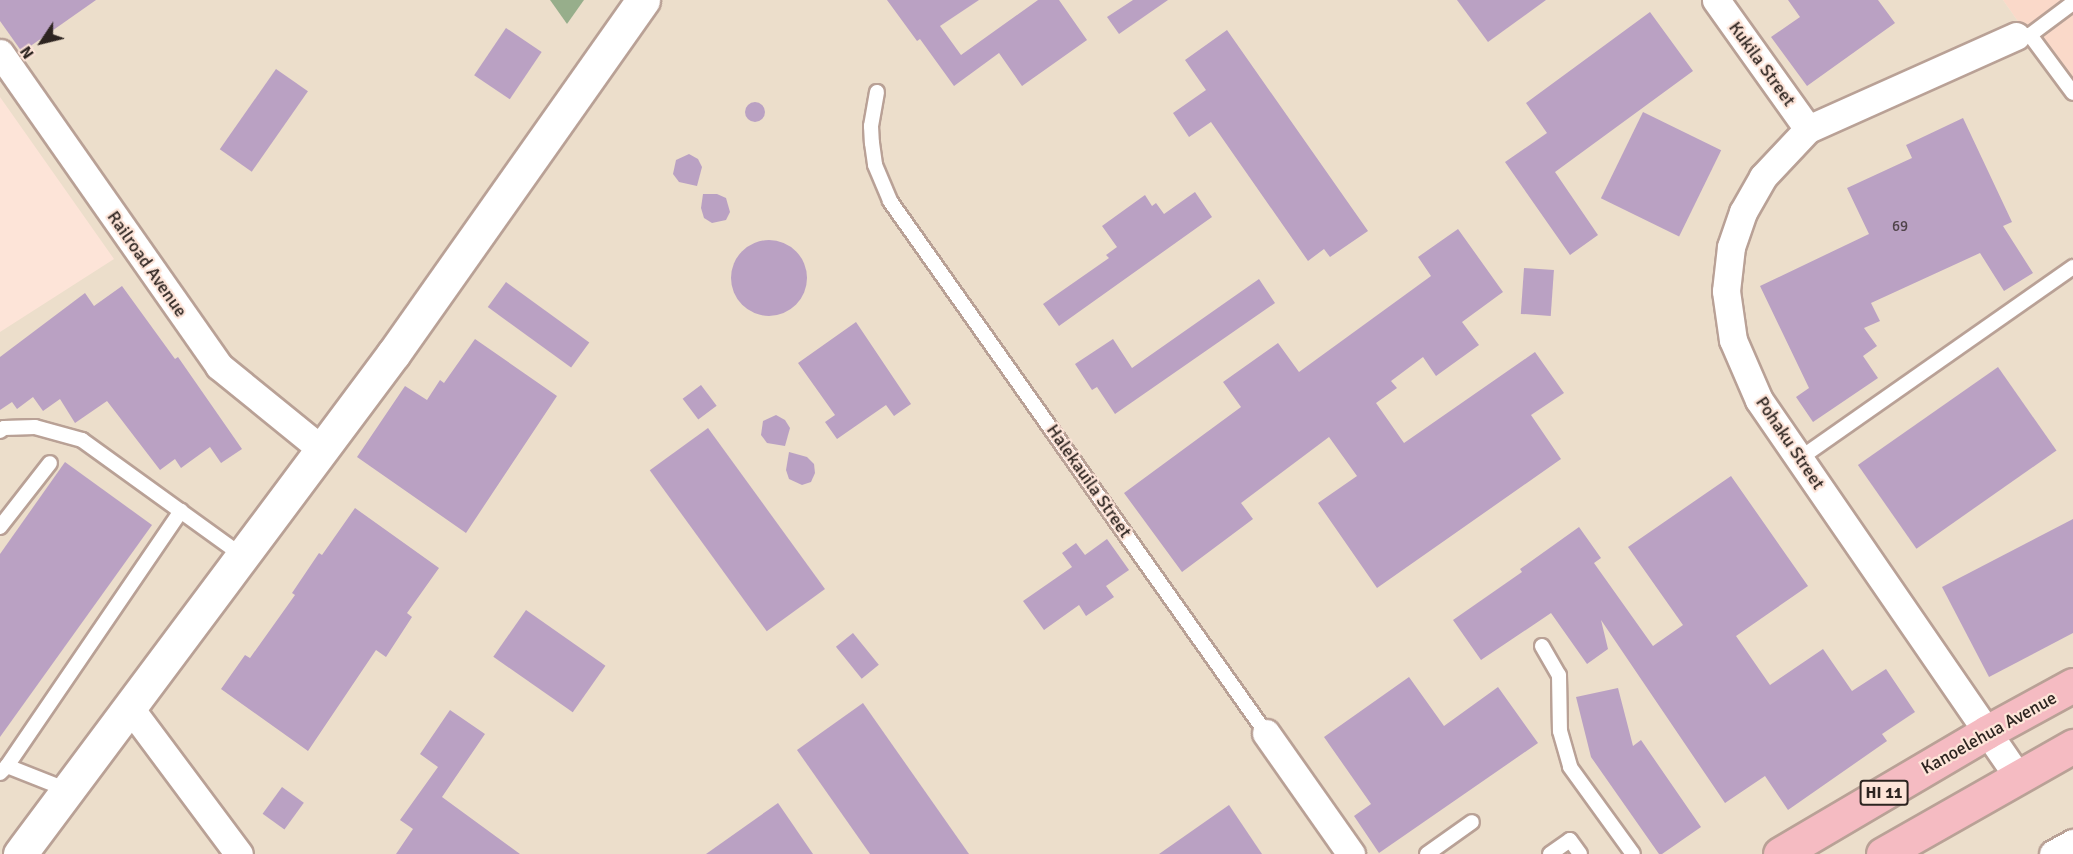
<!DOCTYPE html>
<style>
body{margin:0}
#map{position:relative;width:2073px;height:854px;overflow:hidden;background:#fde4d8;font-family:Signika,sans-serif}
div>[style]{position:absolute}
.built>*{inset:0;background:#fad9c9}
.industrial>*{inset:0;background:#ecdecb}
.forest>*{inset:0;background:#97ae8b}
.building>*{inset:0;background:#baa1c3;transform-origin:0 0}
.round{border-radius:50%}
.roads{filter:drop-shadow(2px 0 #b9a196) drop-shadow(-2px 0 #b9a196) drop-shadow(0 2px #b9a196) drop-shadow(0 -2px #b9a196)}
.lane>*{height:14px;margin:-7px;padding:0 7px;transform-origin:7px;border-radius:7px;background:#fff}
.street>*{height:27px;margin:-13.5px;padding:0 13.5px;transform-origin:13.5px;border-radius:13.5px;background:#fff}
.secondary>*{height:33px;margin:-16.5px;padding:0 16.5px;transform-origin:16.5px;border-radius:16.5px;background:#fff}
.highway>*{height:33px;margin:-16.5px;padding:0 16.5px;transform-origin:16.5px;border-radius:16.5px;background:#f5bbc2}
span{translate:-50% -50%;white-space:nowrap;text-align:center;line-height:1.15;-webkit-text-stroke:4.5px #fde4d8;paint-order:stroke}
.number-label{font-size:15px;color:#504349}
.number-label span{-webkit-text-stroke-width:0}
.shield-label span{padding:2px 4px;background:#fde4d8;border:2px solid;border-radius:4px;-webkit-text-stroke-width:0}
.shield-label{font-size:16px;color:#2d2420;font-weight:700}
.street-label{font-size:18px;color:#2d2420}
.north{position:absolute;left:12px;top:12px;width:60px;height:60px;-webkit-text-stroke:4px #fde4d8;paint-order:stroke;rotate:235deg;font-size:16px;font-weight:700;line-height:24px;text-align:center;color:#2d2420}
.north::after{content:'';display:block;margin:auto;width:21px;height:27px;background:#2d2420;clip-path:polygon(50% 0,100% 100%,50% 72%,0 100%)}
</style>
<div id="map">
<div class="built">
<i style="clip-path:polygon(2003px 0,2073px 0,2073px 100px)"></i>
</div>
<div class="industrial">
<i style="clip-path:polygon(0 0,550px 0,567px 24px,584px 0,2003px 0,2073px 100px,2073px 854px,0 854px,0 332px,114px 259px,0 97px)"></i>
</div>
<div class="forest">
<i style="clip-path:polygon(550px 0,584px 0,567px 24px)"></i>
</div>
<div class="building">
<i style="clip-path:polygon(0 0,96px 0,22px 52px,0 21px)"></i>
<i style="clip-path:polygon(887px 0,979px 0,940px 26px,961px 55px,1038px 0,1059px 0,1087px 40px,1022px 86px,999px 53px,954px 86px,920px 39px,917px 41px)"></i>
<i style="clip-path:polygon(1133px 0,1168px 0,1119px 34px,1107px 17px)"></i>
<i style="clip-path:polygon(1457px 0,1546px 0,1488px 42px)"></i>
<i style="clip-path:polygon(1788px 0,1878px 0,1895px 23px,1807px 86px,1771px 37px,1800px 17px)"></i>
<i style="clip-path:polygon(1650px 12px,1693px 71px,1555px 172px,1598px 235px,1570px 255px,1505px 162px,1547px 133px,1526px 103px)"></i>
<i style="left:506px;top:28px;width:43px;height:57px;rotate:34deg"></i>
<i style="clip-path:polygon(1227px 30px,1368px 231px,1330px 257px,1324px 249px,1308px 261px,1211px 122px,1189px 137px,1173px 113px,1206px 90px,1185px 60px)"></i>
<i style="left:276px;top:69px;width:39px;height:98px;rotate:35deg"></i>
<i class="round" style="left:745px;top:102px;width:20px;height:20px"></i>
<i style="left:1643px;top:112px;width:87px;height:96px;rotate:26deg"></i>
<i style="clip-path:polygon(1963px 118px,2012px 222px,2003px 226px,2033px 273px,2004px 291px,1980px 253px,1871px 303px,1880px 321px,1864px 328px,1877px 346px,1863px 356px,1878px 378px,1813px 422px,1796px 397px,1809px 388px,1760px 286px,1869px 234px,1847px 188px,1912px 158px,1906px 145px)"></i>
<i style="clip-path:polygon(689px 154px,698px 159px,702px 167px,697px 186px,679px 182px,673px 174px,676px 160px)"></i>
<i style="clip-path:polygon(1195px 192px,1212px 217px,1059px 326px,1043px 304px,1109px 258px,1106px 255px,1117px 247px,1102px 226px,1145px 195px,1152px 206px,1156px 203px,1164px 214px)"></i>
<i style="clip-path:polygon(703px 194px,717px 194px,726px 198px,730px 212px,726px 220px,712px 223px,704px 218px,701px 208px)"></i>
<i style="clip-path:polygon(1458px 229px,1503px 292px,1462px 322px,1479px 345px,1436px 376px,1423px 357px,1391px 381px,1397px 388px,1376px 403px,1404px 443px,1535px 352px,1564px 393px,1531px 415px,1561px 459px,1377px 588px,1318px 503px,1357px 476px,1329px 437px,1241px 503px,1253px 519px,1182px 572px,1124px 493px,1241px 407px,1223px 382px,1278px 343px,1299px 372px,1431px 276px,1418px 257px)"></i>
<i class="round" style="left:731px;top:240px;width:76px;height:76px"></i>
<i style="left:1524px;top:268px;width:30px;height:46px;rotate:4deg"></i>
<i style="clip-path:polygon(1259px 279px,1275px 303px,1115px 414px,1097px 387px,1092px 390px,1075px 364px,1113px 339px,1132px 368px)"></i>
<i style="left:506px;top:282px;width:103px;height:31px;rotate:36deg"></i>
<i style="clip-path:polygon(122px 286px,175px 359px,178px 357px,242px 449px,221px 463px,210px 447px,181px 468px,175px 459px,160px 470px,107px 401px,75px 423px,60px 399px,43px 411px,33px 397px,17px 409px,12px 402px,0 410px,0 357px,85px 293px,94px 306px)"></i>
<i style="clip-path:polygon(856px 322px,911px 404px,894px 416px,886px 405px,837px 439px,825px 422px,835px 415px,798px 363px)"></i>
<i style="clip-path:polygon(475px 339px,557px 396px,466px 533px,357px 457px,405px 386px,427px 400px,440px 380px,444px 383px)"></i>
<i style="left:1998px;top:367px;width:102px;height:171px;rotate:55deg"></i>
<i style="left:701px;top:385px;width:26px;height:23px;rotate:53deg"></i>
<i style="clip-path:polygon(776px 415px,785px 420px,790px 428px,785px 446px,767px 443px,761px 435px,763px 421px)"></i>
<i style="left:708px;top:428px;width:199px;height:72px;rotate:54deg"></i>
<i style="clip-path:polygon(789px 452px,807px 457px,814px 464px,815px 473px,811px 482px,802px 485px,789px 479px,786px 470px)"></i>
<i style="clip-path:polygon(65px 462px,152px 525px,0 737px,0 554px)"></i>
<i style="clip-path:polygon(1731px 476px,1808px 586px,1736px 636px,1770px 685px,1823px 649px,1852px 691px,1886px 669px,1915px 712px,1882px 734px,1887px 741px,1788px 810px,1765px 776px,1725px 803px,1601px 620px,1608px 649px,1587px 664px,1551px 613px,1481px 660px,1453px 620px,1522px 572px,1520px 569px,1579px 527px,1601px 558px,1594px 563px,1653px 646px,1683px 625px,1628px 547px)"></i>
<i style="clip-path:polygon(355px 508px,439px 568px,407px 613px,412px 617px,386px 657px,376px 650px,308px 751px,221px 689px,245px 655px,250px 658px,295px 595px,292px 593px,319px 553px,322px 555px)"></i>
<i style="clip-path:polygon(2073px 519px,2073px 633px,1989px 677px,1942px 587px)"></i>
<i style="clip-path:polygon(1107px 539px,1129px 570px,1106px 586px,1114px 597px,1086px 616px,1079px 605px,1044px 630px,1023px 601px,1072px 567px,1062px 553px,1076px 543px,1085px 555px)"></i>
<i style="left:526px;top:610px;width:97px;height:57px;rotate:35deg"></i>
<i style="left:853px;top:633px;width:41px;height:22px;rotate:51deg"></i>
<i style="clip-path:polygon(1409px 677px,1444px 726px,1498px 687px,1538px 743px,1379px 853px,1354px 816px,1371px 804px,1324px 737px)"></i>
<i style="clip-path:polygon(1618px 688px,1633px 746px,1641px 740px,1701px 827px,1662px 854px,1659px 854px,1591px 757px,1576px 697px)"></i>
<i style="clip-path:polygon(863px 703px,969px 854px,870px 854px,797px 750px)"></i>
<i style="clip-path:polygon(450px 710px,485px 734px,442px 797px,520px 854px,396px 854px,413px 829px,400px 820px,438px 767px,420px 754px)"></i>
<i style="left:282px;top:787px;width:27px;height:33px;rotate:36deg"></i>
<i style="clip-path:polygon(778px 803px,813px 854px,706px 854px)"></i>
<i style="clip-path:polygon(1229px 805px,1262px 854px,1159px 854px)"></i>
</div>
<div class="roads">
<div class="lane">
<i style="left:2030px;top:35px;width:72px;rotate:53.4deg"></i>
<i style="left:2021px;top:36px;width:9px;rotate:-6deg"></i>
<i style="left:2030px;top:35px;width:54px;rotate:-36.7deg"></i>
<i style="left:877px;top:92px;width:35px;rotate:100deg"></i>
<i style="left:871px;top:126px;width:17px;rotate:87deg"></i>
<i style="left:872px;top:143px;width:22px;rotate:82deg"></i>
<i style="left:875px;top:165px;width:39px;rotate:67deg"></i>
<i style="left:890px;top:201px;width:651px;rotate:54.75deg"></i>
<i style="left:0;top:431px;width:5px;rotate:-37deg"></i>
<i style="left:4px;top:428px;width:31px;rotate:-2deg"></i>
<i style="left:35px;top:427px;width:49px;rotate:15.5deg"></i>
<i style="left:82px;top:440px;width:198px;rotate:35.8deg"></i>
<i style="left:1799px;top:459px;width:335px;rotate:-35deg"></i>
<i style="left:0;top:527px;width:81px;rotate:-52deg"></i>
<i style="left:1542px;top:646px;width:34px;rotate:60deg"></i>
<i style="left:1559px;top:675px;width:56px;rotate:89deg"></i>
<i style="left:1560px;top:731px;width:37px;rotate:74deg"></i>
<i style="left:1570px;top:767px;width:107px;rotate:54.1deg"></i>
<i style="left:7px;top:766px;width:309px;rotate:-55.7deg"></i>
<i style="left:0;top:773px;width:10px;rotate:-45deg"></i>
<i style="left:7px;top:766px;width:66px;rotate:21.5deg"></i>
<i style="left:1427px;top:854px;width:55px;rotate:-35.4deg"></i>
<i style="left:1550px;top:854px;width:24px;rotate:-35deg"></i>
<i style="left:1570px;top:840px;width:17px;rotate:54deg"></i>
</div>
<div class="street">
<i style="left:1716px;top:0;width:158px;rotate:54.5deg"></i>
<i style="left:2016px;top:36px;width:228px;rotate:155.9deg"></i>
<i style="left:1808px;top:129px;width:66px;rotate:133.2deg"></i>
<i style="left:1763px;top:177px;width:40px;rotate:119.7deg"></i>
<i style="left:1743px;top:212px;width:37px;rotate:109deg"></i>
<i style="left:1731px;top:247px;width:44px;rotate:96.5deg"></i>
<i style="left:1726px;top:291px;width:49px;rotate:81.9deg"></i>
<i style="left:1733px;top:340px;width:65px;rotate:66.6deg"></i>
<i style="left:1759px;top:400px;width:455px;rotate:55.5deg"></i>
<i style="left:0;top:53px;width:382px;rotate:55deg"></i>
<i style="left:219px;top:366px;width:132px;rotate:39.1deg"></i>
<i style="left:130px;top:708px;width:182px;rotate:53.3deg"></i>
<i style="left:1266px;top:733px;width:148px;rotate:54.9deg"></i>
<i style="left:2053px;top:854px;width:23px;rotate:-29deg"></i>
</div>
<div class="secondary">
<i style="left:20px;top:854px;width:625px;rotate:-53.26deg"></i>
<i style="left:394px;top:353px;width:432px;rotate:-54.8deg"></i>
</div>
<div class="highway">
<i style="left:1780px;top:854px;width:240px;rotate:-30.5deg"></i>
<i style="left:1987px;top:732px;width:98px;rotate:-28.7deg"></i>
<i style="left:1883px;top:854px;width:219px;rotate:-29.6deg"></i>
</div>
</div>
<div class="number-label">
<span style="left:1900px;top:227px">69</span>
</div>
<div class="shield-label">
<span style="left:1884px;top:793px">HI 11</span>
</div>
<div class="street-label">
<span style="left:1762px;top:64px;rotate:54deg">Kukila Street</span>
<span style="left:147px;top:264px;rotate:55deg">Railroad Avenue</span>
<span style="left:1790px;top:443px;rotate:56deg">Pohaku Street</span>
<span style="left:1089px;top:481px;rotate:55deg">Halekauila Street</span>
<span style="left:1989px;top:733px;rotate:-29deg">Kanoelehua Avenue</span>
</div>
<div class="north">N</div>
</div>
